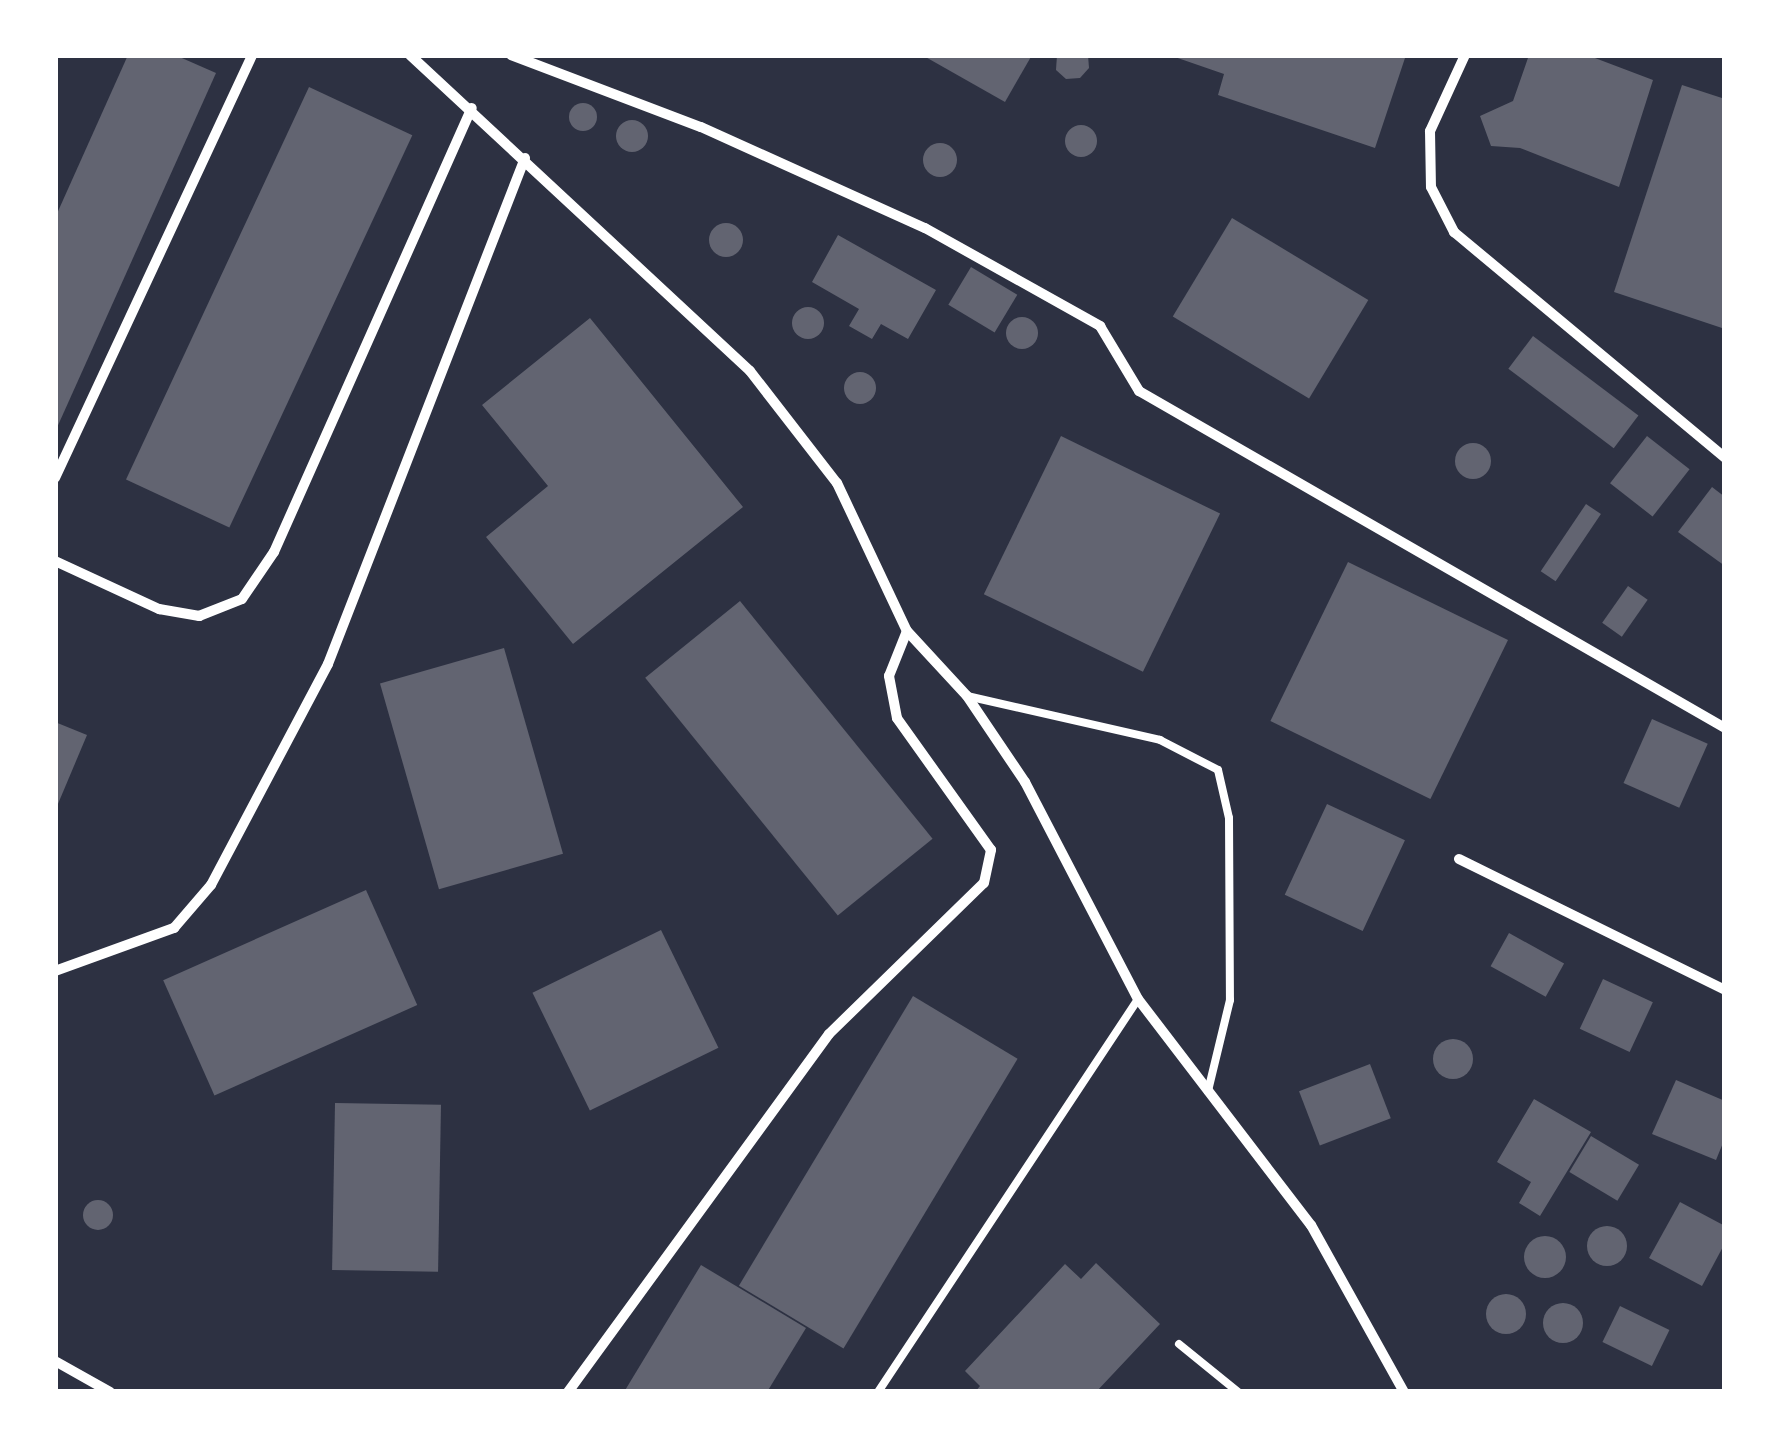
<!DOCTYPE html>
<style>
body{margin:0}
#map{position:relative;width:1780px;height:1447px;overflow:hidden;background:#2d3142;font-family:"Noto Serif",serif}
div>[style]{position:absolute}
.building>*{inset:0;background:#626471;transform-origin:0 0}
.round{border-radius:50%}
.service>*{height:8px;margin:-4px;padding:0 4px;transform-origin:4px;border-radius:4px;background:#fff}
.minor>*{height:10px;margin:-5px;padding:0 5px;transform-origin:5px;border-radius:5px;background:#fff}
span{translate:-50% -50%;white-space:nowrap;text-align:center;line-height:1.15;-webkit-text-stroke:9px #fff;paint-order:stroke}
.frame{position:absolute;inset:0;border:58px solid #fff;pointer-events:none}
</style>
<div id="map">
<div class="building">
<i style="clip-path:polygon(128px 55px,175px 55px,216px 73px,55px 432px,55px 218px)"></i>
<i style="clip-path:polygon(922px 55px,1032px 55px,1005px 102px)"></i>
<i style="clip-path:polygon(1057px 55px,1088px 55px,1089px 68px,1080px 78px,1066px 79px,1056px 70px)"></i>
<i style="clip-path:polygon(1169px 55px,1406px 55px,1375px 148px,1218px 95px,1224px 74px)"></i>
<i style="clip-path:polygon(1529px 55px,1587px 55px,1653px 80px,1619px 187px,1520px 148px,1491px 146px,1480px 116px,1513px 101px)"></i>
<i style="clip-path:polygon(1682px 85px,1725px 99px,1725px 329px,1614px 292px)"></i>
<i style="left:309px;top:87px;width:114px;height:433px;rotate:25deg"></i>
<i class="round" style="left:569px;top:103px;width:28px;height:28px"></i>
<i class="round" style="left:616px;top:120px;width:32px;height:32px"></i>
<i class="round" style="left:1065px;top:125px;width:32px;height:32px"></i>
<i class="round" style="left:923px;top:143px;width:34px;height:34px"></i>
<i style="left:1232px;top:218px;width:159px;height:115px;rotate:31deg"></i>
<i class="round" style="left:709px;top:223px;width:34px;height:34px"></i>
<i style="clip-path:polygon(838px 235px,936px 290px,908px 339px,881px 324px,872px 339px,849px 326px,859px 309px,812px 282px)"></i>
<i style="left:971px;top:267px;width:54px;height:44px;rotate:31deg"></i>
<i class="round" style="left:792px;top:307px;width:32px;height:32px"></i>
<i class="round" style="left:1006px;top:317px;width:32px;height:32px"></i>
<i style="clip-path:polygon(590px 318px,743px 507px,573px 644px,486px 537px,548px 486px,482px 405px)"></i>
<i style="left:1533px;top:336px;width:132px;height:41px;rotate:37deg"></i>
<i class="round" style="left:844px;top:372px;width:32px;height:32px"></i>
<i style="left:1061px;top:436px;width:177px;height:176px;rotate:26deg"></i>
<i style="left:1647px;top:436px;width:54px;height:60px;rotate:38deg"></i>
<i class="round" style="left:1455px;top:443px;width:36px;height:36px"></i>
<i style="clip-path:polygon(1712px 487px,1725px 497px,1725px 566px,1678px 532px)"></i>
<i style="left:1586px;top:504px;width:18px;height:81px;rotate:34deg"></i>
<i style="left:1348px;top:562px;width:178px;height:177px;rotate:26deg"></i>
<i style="left:1628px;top:586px;width:24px;height:45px;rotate:35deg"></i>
<i style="left:740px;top:601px;width:306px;height:122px;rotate:51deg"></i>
<i style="left:504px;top:648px;width:214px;height:129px;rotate:74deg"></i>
<i style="left:1652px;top:719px;width:61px;height:70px;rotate:24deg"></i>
<i style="clip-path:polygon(55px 722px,87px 735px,55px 811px)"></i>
<i style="left:1327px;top:804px;width:86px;height:100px;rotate:25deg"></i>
<i style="left:366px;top:890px;width:126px;height:222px;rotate:66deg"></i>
<i style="left:661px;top:930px;width:131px;height:143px;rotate:64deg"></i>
<i style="left:1509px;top:933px;width:63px;height:38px;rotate:29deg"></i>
<i style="left:1603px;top:979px;width:55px;height:55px;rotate:25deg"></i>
<i style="left:913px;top:996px;width:122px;height:338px;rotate:31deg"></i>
<i class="round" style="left:1433px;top:1039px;width:40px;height:40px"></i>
<i style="left:1370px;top:1064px;width:58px;height:76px;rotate:69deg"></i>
<i style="clip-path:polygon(1676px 1080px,1725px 1101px,1725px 1138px,1716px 1160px,1652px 1134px)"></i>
<i style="clip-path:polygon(1534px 1099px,1591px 1132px,1540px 1216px,1519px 1203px,1531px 1182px,1497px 1162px)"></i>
<i style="left:335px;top:1103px;width:106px;height:167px;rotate:1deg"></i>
<i style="left:1591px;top:1136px;width:56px;height:42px;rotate:31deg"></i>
<i class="round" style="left:83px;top:1200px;width:30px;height:30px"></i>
<i style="clip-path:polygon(1680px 1202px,1725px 1226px,1725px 1243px,1702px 1286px,1649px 1258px)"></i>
<i class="round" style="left:1587px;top:1226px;width:40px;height:40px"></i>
<i class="round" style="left:1524px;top:1236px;width:42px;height:42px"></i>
<i style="clip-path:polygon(1096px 1263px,1160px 1324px,1096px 1392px,975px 1392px,980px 1386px,965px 1371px,1065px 1264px,1081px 1279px)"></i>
<i style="clip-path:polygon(701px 1265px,806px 1328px,767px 1392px,624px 1392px)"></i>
<i class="round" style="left:1486px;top:1294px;width:40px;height:40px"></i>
<i class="round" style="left:1543px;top:1303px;width:40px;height:40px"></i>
<i style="left:1620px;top:1306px;width:55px;height:40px;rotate:26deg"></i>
</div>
<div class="service">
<i style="left:967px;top:696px;width:198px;rotate:12.8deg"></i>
<i style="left:1160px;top:740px;width:65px;rotate:27.3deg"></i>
<i style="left:1218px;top:770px;width:49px;rotate:77.1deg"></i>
<i style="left:1229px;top:818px;width:182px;rotate:89.7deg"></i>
<i style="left:1230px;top:1000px;width:94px;rotate:103.6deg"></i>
<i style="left:1179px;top:1344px;width:76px;rotate:39.1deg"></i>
<i style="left:878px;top:1392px;width:471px;rotate:-56.5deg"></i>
</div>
<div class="minor">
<i style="left:410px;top:55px;width:464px;rotate:42.9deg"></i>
<i style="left:750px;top:371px;width:142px;rotate:52.2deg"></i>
<i style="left:837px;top:483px;width:164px;rotate:64.7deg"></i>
<i style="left:907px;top:631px;width:88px;rotate:47.3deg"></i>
<i style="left:967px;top:696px;width:104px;rotate:56deg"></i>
<i style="left:1025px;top:782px;width:245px;rotate:62.5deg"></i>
<i style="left:1138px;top:999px;width:285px;rotate:52.6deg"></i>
<i style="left:1311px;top:1225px;width:191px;rotate:60.9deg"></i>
<i style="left:511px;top:55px;width:203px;rotate:20.8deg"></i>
<i style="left:701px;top:127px;width:246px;rotate:24.3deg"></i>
<i style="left:925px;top:228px;width:201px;rotate:29.2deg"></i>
<i style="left:1100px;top:326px;width:76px;rotate:59deg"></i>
<i style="left:1139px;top:391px;width:676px;rotate:29.9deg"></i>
<i style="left:1465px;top:55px;width:84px;rotate:114.7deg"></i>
<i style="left:1430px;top:131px;width:56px;rotate:89deg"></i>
<i style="left:1431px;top:187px;width:51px;rotate:62.9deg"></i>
<i style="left:1454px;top:232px;width:353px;rotate:39.8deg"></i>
<i style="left:55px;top:478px;width:467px;rotate:-65deg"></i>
<i style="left:55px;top:561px;width:115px;rotate:24.8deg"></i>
<i style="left:159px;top:609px;width:41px;rotate:9.9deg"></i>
<i style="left:199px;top:616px;width:46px;rotate:-21.6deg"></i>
<i style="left:242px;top:599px;width:57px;rotate:-55.8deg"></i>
<i style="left:274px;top:552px;width:486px;rotate:-66deg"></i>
<i style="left:1459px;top:859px;width:297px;rotate:26.2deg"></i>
<i style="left:55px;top:971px;width:127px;rotate:-19.9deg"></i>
<i style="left:174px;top:928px;width:57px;rotate:-49.3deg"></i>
<i style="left:211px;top:885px;width:250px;rotate:-62.1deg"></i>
<i style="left:328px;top:664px;width:543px;rotate:-68.73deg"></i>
<i style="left:55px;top:1361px;width:63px;rotate:29.4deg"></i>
<i style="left:568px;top:1392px;width:443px;rotate:-53.9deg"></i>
<i style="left:829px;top:1034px;width:216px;rotate:-44.3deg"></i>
<i style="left:984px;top:883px;width:34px;rotate:-78deg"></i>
<i style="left:991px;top:850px;width:162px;rotate:-125.5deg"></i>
<i style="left:897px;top:718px;width:43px;rotate:-100.8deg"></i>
<i style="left:889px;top:676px;width:48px;rotate:-68.2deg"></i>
</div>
<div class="frame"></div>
</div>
